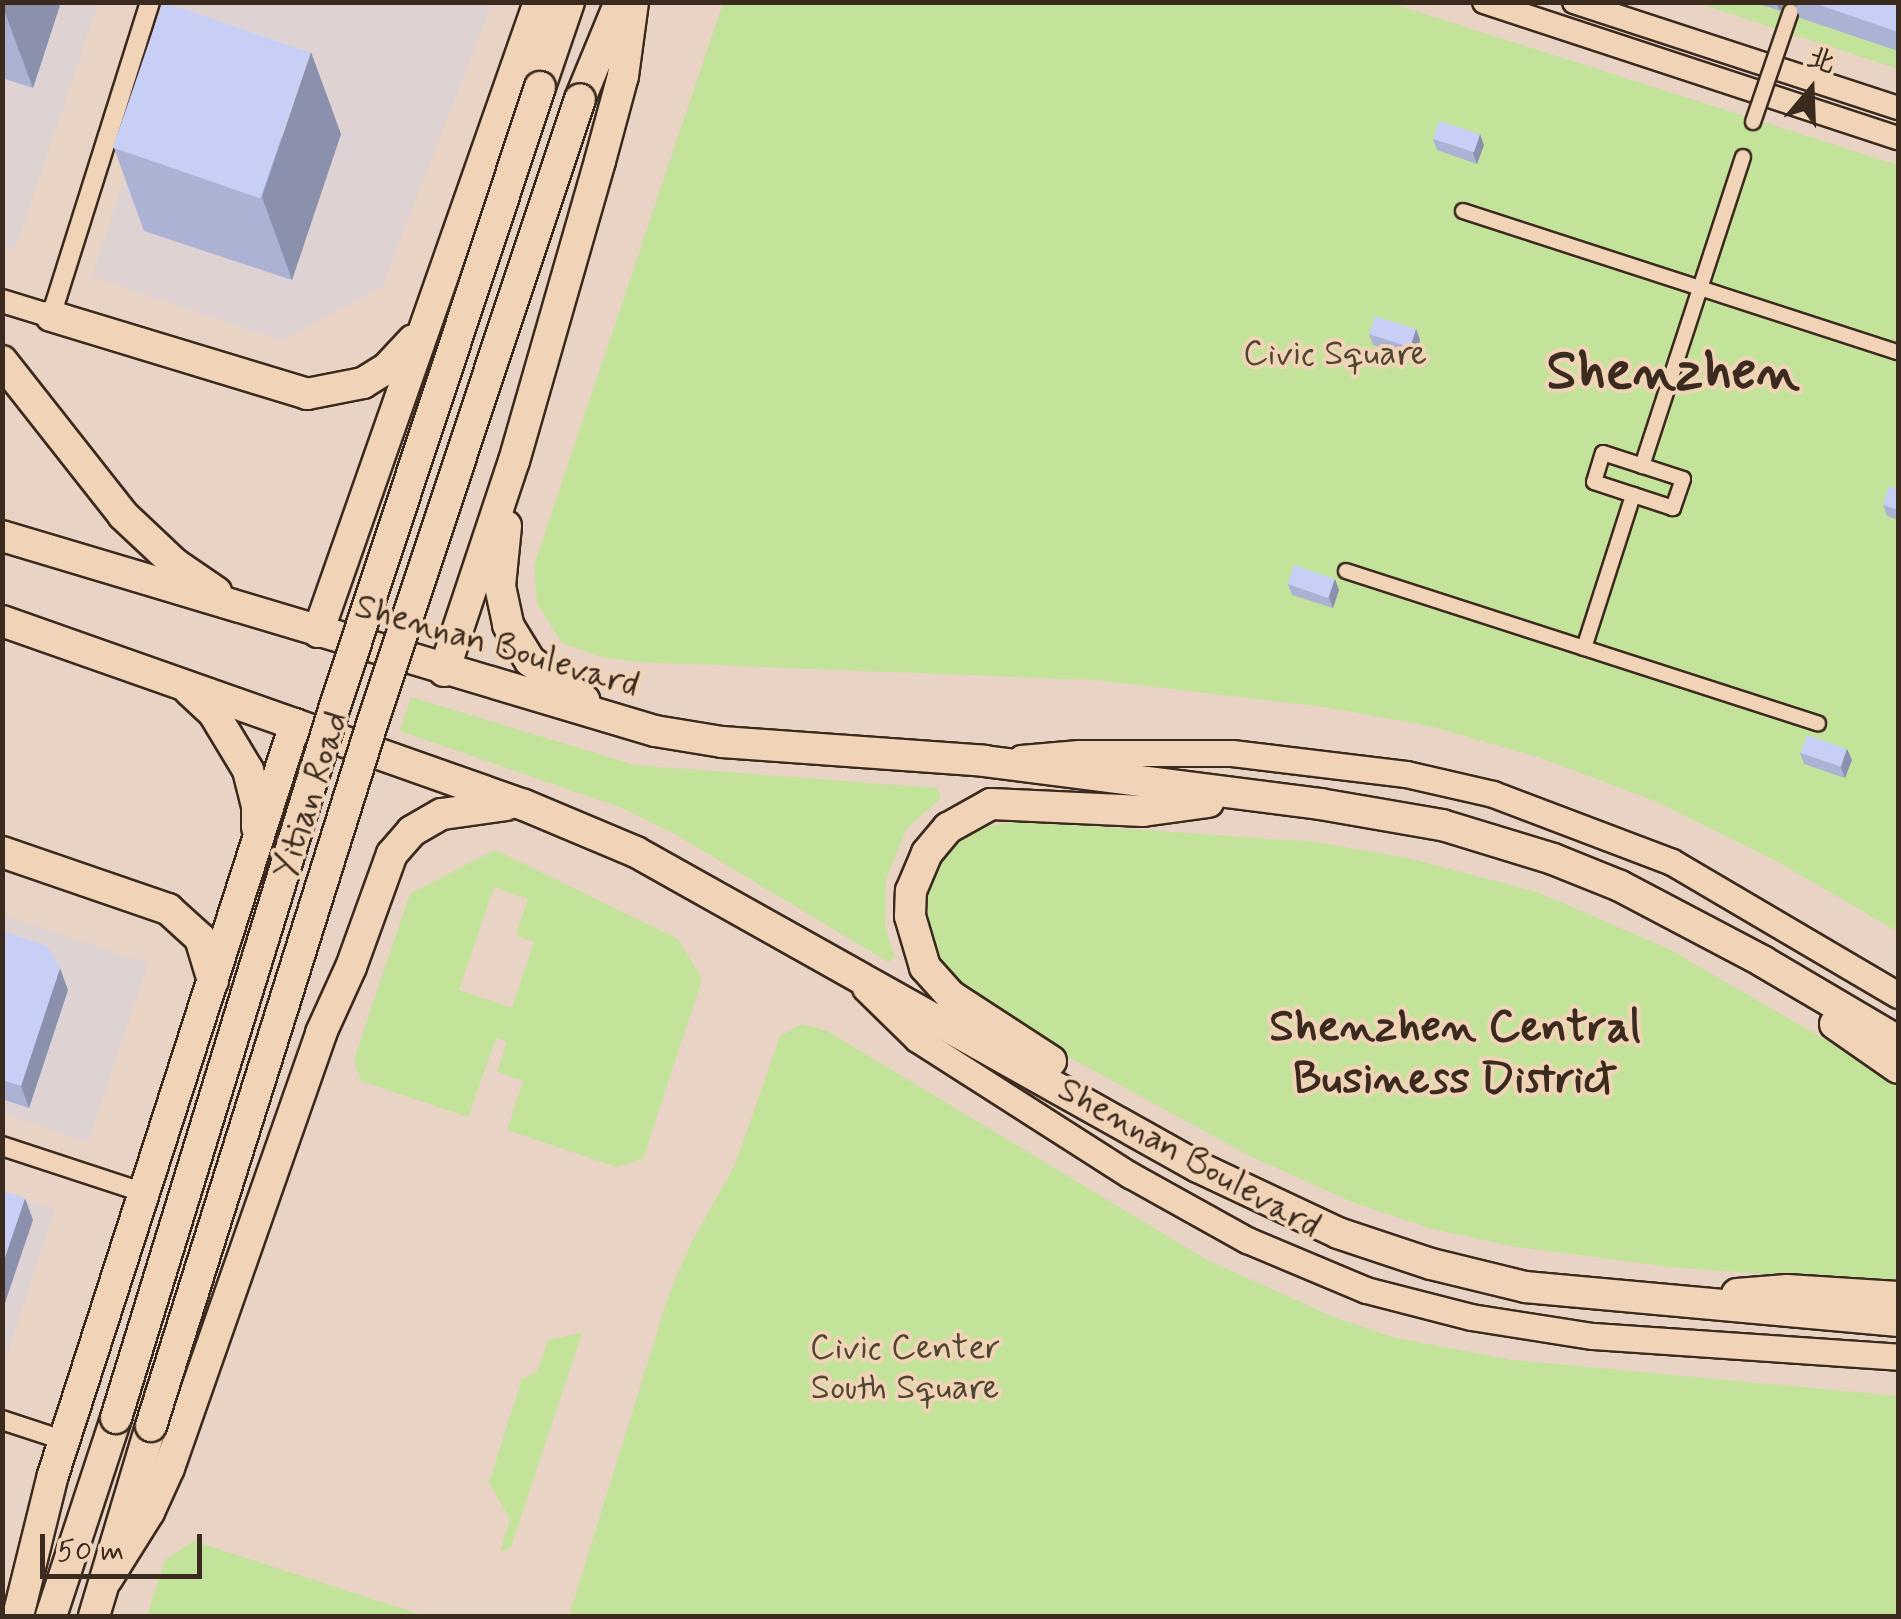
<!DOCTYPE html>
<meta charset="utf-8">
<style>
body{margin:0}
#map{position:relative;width:1901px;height:1619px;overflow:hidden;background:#e9d3c4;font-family:Mynerve,"LXGW WenKai TC",sans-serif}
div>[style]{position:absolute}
.built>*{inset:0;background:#dfd2d3}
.green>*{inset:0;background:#c3e39b}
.roads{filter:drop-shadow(2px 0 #3b2a1e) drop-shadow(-2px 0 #3b2a1e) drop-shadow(0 2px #3b2a1e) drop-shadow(0 -2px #3b2a1e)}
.pedestrian>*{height:14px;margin:-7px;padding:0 7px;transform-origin:7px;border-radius:7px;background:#f1d4b7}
.minor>*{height:18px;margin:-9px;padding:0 9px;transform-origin:9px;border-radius:9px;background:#f1d4b7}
.tertiary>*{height:22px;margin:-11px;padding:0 11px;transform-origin:11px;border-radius:11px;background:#f1d4b7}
.secondary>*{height:25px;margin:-12.5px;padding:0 12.5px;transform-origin:12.5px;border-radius:12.5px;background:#f1d4b7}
.primary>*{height:30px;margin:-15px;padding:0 15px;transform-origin:15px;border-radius:15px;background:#f1d4b7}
.bridges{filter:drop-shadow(2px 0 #3b2a1e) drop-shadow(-2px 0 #3b2a1e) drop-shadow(0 2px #3b2a1e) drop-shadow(0 -2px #3b2a1e)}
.pedestrian-bridge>*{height:14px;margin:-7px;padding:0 7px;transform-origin:7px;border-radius:7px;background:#f1d4b7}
.primary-bridge>*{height:30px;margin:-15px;padding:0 15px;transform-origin:15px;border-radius:15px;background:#f1d4b7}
.wall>*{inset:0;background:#abb2d4}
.shaded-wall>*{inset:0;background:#8b91ad}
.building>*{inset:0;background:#c7cff7;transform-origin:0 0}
span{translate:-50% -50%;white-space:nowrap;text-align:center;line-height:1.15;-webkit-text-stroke:8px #f1d4b7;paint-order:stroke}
.park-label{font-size:35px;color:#4f4631}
.street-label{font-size:35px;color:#3b2a1e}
.district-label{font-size:45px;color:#3b2a1e;font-weight:700}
.town-label{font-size:55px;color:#3b2a1e;font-weight:700}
.frame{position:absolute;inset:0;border:5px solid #3b2a1e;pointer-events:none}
.north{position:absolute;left:1761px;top:40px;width:100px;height:100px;-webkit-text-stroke:8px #f1d4b7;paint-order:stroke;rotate:19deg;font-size:28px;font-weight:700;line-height:40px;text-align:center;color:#3b2a1e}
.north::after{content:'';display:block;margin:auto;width:35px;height:45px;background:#3b2a1e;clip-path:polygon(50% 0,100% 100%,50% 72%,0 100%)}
.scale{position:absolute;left:40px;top:1534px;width:162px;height:45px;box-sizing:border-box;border:5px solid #3b2a1e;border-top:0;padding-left:12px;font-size:30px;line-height:35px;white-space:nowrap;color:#3b2a1e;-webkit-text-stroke:8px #f1d4b7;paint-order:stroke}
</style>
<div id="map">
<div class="built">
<i style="clip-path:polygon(3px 3px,98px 3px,15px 250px,3px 246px)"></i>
<i style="clip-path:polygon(182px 3px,492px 3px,382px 287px,281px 341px,92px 277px)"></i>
<i style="clip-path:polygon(3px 915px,148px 964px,88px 1142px,3px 1113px)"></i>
<i style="clip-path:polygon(3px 1192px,55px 1209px,3px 1367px)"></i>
</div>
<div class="green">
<i style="clip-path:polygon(723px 3px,1390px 3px,1898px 165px,1898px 932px,1778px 862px,1655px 801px,1541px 758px,1430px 726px,1324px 707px,1095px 680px,637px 662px,602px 657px,562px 643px,537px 603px,534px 565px)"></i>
<i style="clip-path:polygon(1698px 3px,1898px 3px,1898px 69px)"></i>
<i style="clip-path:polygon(411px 697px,635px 765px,937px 788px,941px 798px,907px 828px,886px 879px,885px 928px,895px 957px,888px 962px,675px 834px,622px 808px,400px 731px)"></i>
<i style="clip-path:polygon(1016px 821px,1316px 842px,1408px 858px,1537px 892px,1669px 949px,1898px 1082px,1898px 1284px,1670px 1267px,1511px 1246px,1433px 1229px,1355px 1203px,1252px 1157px,1056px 1050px,939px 971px,923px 924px,931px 872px,950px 843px,980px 828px)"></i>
<i style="clip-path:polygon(evenodd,495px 850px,678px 939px,702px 979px,643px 1159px,616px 1167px,507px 1130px,523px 1081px,497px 1072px,507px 1042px,496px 1038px,468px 1117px,361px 1081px,354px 1059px,410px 894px,495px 850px,494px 887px,528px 899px,516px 935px,534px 942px,512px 1008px,459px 990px,494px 887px)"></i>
<i style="clip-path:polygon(802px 1024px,827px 1031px,1209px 1261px,1334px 1317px,1392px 1337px,1512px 1360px,1898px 1396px,1898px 1616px,569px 1616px,668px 1297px,689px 1247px,735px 1165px,780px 1036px)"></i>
<i style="clip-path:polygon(582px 1333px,511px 1547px,500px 1552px,510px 1519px,489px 1483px,522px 1379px,537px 1372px,548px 1340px)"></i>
<i style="clip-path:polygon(194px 1541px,425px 1616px,147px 1616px,165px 1560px)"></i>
</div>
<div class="roads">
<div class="pedestrian">
<i style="left:1463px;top:211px;width:457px;rotate:18deg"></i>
<i style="left:1603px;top:453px;width:84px;rotate:18deg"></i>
<i style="left:1683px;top:479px;width:31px;rotate:109deg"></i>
<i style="left:1673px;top:508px;width:83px;rotate:-161.8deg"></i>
<i style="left:1594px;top:482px;width:30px;rotate:-73deg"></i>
<i style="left:1642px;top:466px;width:325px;rotate:-71.9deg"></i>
<i style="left:1346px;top:571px;width:496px;rotate:17.9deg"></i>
<i style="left:1584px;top:648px;width:161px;rotate:-72.2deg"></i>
</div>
<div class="minor">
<i style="left:51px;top:316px;width:329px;rotate:-72.5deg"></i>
<i style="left:2px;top:1146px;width:151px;rotate:18.2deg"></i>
<i style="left:2px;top:1420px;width:67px;rotate:18.2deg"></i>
</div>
<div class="tertiary">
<i style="left:1484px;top:2px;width:436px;rotate:18.2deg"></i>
<i style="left:1574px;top:2px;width:341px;rotate:18.1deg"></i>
<i style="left:2px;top:301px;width:51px;rotate:17deg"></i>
</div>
<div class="secondary">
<i style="left:1021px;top:758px;width:58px;rotate:-4.9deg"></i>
<i style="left:1079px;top:753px;width:153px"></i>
<i style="left:1232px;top:753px;width:175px;rotate:6.9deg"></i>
<i style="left:1406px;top:774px;width:89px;rotate:12.9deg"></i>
<i style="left:1493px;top:794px;width:191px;rotate:20.8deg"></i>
<i style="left:1672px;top:862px;width:262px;rotate:30.5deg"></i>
<i style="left:865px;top:988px;width:73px;rotate:44.4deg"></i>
<i style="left:917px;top:1039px;width:253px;rotate:32.6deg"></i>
<i style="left:1130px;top:1175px;width:134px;rotate:29.1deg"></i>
<i style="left:1247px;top:1240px;width:129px;rotate:22.8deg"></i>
<i style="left:1366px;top:1290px;width:108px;rotate:14.4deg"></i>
<i style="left:1471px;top:1317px;width:123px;rotate:8.9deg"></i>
<i style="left:1593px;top:1336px;width:306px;rotate:3.9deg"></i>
</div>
<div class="primary">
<i style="left:540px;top:87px;width:90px;rotate:-71.2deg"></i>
<i style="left:580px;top:99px;width:105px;rotate:-67.6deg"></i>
<i style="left:51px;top:316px;width:268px;rotate:16.9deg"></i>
<i style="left:307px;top:394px;width:57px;rotate:-11.1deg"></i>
<i style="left:363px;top:383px;width:28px;rotate:-32deg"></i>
<i style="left:387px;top:368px;width:38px;rotate:-47deg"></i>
<i style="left:2px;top:361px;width:196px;rotate:51.8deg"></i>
<i style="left:123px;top:515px;width:71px;rotate:43.3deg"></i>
<i style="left:175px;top:564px;width:50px;rotate:34.3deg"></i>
<i style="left:506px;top:526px;width:60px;rotate:95.7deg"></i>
<i style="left:500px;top:586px;width:40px;rotate:78deg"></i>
<i style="left:508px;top:625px;width:42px;rotate:58.6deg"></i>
<i style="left:530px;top:661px;width:67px;rotate:35.8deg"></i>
<i style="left:2px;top:536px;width:681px;rotate:16.63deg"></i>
<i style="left:655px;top:731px;width:68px;rotate:9.3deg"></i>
<i style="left:722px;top:742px;width:263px;rotate:4.1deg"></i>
<i style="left:984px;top:761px;width:339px;rotate:7.3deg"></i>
<i style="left:1320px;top:804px;width:124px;rotate:9.8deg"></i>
<i style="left:1442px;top:825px;width:116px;rotate:17deg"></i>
<i style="left:1553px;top:859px;width:72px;rotate:21.9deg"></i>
<i style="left:1620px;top:886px;width:161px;rotate:27.8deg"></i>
<i style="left:1762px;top:961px;width:158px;rotate:30.5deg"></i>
<i style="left:2px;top:621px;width:553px;rotate:19.42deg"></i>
<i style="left:524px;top:805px;width:121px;rotate:22.8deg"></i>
<i style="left:636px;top:852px;width:644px;rotate:29.27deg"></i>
<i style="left:1198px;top:1167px;width:155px;rotate:25.2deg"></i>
<i style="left:1338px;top:1233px;width:98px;rotate:18.4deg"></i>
<i style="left:1431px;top:1264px;width:97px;rotate:13.7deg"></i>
<i style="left:1525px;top:1287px;width:375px;rotate:5.2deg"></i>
<i style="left:318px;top:632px;width:668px;rotate:-70.67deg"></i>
<i style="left:444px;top:671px;width:221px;rotate:-71.6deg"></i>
<i style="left:514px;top:461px;width:312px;rotate:-74deg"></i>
<i style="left:600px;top:161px;width:88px;rotate:-74.9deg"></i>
<i style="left:623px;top:76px;width:75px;rotate:-82.3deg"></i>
<i style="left:189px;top:690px;width:33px;rotate:43deg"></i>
<i style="left:213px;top:712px;width:68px;rotate:58.9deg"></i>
<i style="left:248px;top:770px;width:37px;rotate:76deg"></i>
<i style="left:257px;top:806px;width:22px;rotate:90deg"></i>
<i style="left:2px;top:852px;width:176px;rotate:19deg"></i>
<i style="left:168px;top:909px;width:43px;rotate:42.2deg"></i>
<i style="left:200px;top:938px;width:45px;rotate:73.2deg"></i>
<i style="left:1835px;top:1024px;width:77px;rotate:34.9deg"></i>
<i style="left:1051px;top:1061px;width:119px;rotate:-147deg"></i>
<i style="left:951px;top:996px;width:39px;rotate:-132deg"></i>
<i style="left:925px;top:967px;width:53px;rotate:-106.4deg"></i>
<i style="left:910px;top:916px;width:25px;rotate:-88deg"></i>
<i style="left:911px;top:891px;width:41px;rotate:-67.2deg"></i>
<i style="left:927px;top:853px;width:33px;rotate:-50deg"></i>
<i style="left:948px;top:828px;width:49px;rotate:-29.2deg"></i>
<i style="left:991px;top:804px;width:152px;rotate:2.6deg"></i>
<i style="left:1143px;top:811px;width:66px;rotate:-7.9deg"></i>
<i style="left:1737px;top:1294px;width:50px;rotate:-4.6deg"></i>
<i style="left:1787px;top:1290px;width:111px;rotate:3.6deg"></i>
<i style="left:107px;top:1579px;width:79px;rotate:-57.9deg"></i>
<i style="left:149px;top:1512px;width:48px;rotate:-65.6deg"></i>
<i style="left:169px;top:1468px;width:461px;rotate:-70.7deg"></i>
<i style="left:321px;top:1033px;width:72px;rotate:-65.6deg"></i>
<i style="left:351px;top:967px;width:120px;rotate:-70.1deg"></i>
<i style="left:392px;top:854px;width:30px;rotate:-49deg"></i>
<i style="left:412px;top:831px;width:34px;rotate:-30deg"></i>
<i style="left:442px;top:814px;width:65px;rotate:-8deg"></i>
<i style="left:18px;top:1616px;width:145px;rotate:-76.1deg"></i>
<i style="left:53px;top:1475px;width:789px;rotate:-72.14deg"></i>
<i style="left:51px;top:1616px;width:208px;rotate:-71.8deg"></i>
<i style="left:94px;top:1616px;width:198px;rotate:-73.3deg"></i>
</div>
</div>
<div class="bridges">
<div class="pedestrian-bridge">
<i style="left:1753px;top:122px;width:117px;rotate:-71.1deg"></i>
</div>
<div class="primary-bridge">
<i style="left:116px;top:1418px;width:748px;rotate:-72.9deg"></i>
<i style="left:336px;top:703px;width:649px;rotate:-71.68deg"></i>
<i style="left:151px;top:1426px;width:742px;rotate:-72.52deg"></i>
<i style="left:374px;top:718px;width:652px;rotate:-71.59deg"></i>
</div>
</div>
<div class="wall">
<i style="clip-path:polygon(2px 2px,61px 2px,33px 88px,2px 78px)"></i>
<i style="clip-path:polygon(1753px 2px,1785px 2px,1780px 11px)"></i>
<i style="clip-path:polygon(1794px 2px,1898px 2px,1898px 51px,1800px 18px)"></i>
<i style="clip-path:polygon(341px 134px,292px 280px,144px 231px,114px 148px)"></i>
<i style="clip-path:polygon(1433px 139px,1484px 145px,1477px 164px,1437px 150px)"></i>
<i style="clip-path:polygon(1416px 329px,1420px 340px,1414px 359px,1373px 345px,1369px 334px)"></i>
<i style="clip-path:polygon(1898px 490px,1898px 520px,1887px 516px,1883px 505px)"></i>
<i style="clip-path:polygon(1335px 579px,1339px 590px,1333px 608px,1292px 595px,1288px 584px)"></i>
<i style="clip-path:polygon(1847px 749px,1852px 760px,1845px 778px,1804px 764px,1800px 753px)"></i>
<i style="clip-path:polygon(2px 931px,68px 990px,29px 1108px,2px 1099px)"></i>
</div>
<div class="shaded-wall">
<i style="clip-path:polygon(3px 2px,61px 2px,33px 88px,2px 5px)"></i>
<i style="clip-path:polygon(1776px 2px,1785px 2px,1780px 11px)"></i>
<i style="clip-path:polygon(311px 52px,341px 134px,292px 280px,262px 197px)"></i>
<i style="clip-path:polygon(1480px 134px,1484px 145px,1477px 164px,1473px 153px)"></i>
<i style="clip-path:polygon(1416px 329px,1420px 340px,1414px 359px,1410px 348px)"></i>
<i style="clip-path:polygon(1335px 579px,1339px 590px,1333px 608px,1329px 597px)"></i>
<i style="clip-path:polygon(1847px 749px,1852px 760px,1845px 778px,1841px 767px)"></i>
<i style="clip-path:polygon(60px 968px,68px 990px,29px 1108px,21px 1086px)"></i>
<i style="clip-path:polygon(25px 1198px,33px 1220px,2px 1312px,2px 1266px)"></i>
</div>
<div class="building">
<i style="left:163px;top:2px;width:156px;height:154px;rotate:19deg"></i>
<i style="clip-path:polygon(1811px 2px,1898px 2px,1898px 32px)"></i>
<i style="left:1439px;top:121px;width:43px;height:19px;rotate:18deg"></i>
<i style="left:1375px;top:316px;width:43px;height:19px;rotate:18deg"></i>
<i style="clip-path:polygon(1889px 486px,1898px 490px,1898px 510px,1883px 505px)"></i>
<i style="left:1294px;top:565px;width:43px;height:20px;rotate:19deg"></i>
<i style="left:1807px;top:735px;width:42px;height:19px;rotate:19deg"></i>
<i style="clip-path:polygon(2px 931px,47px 946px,60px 968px,21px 1086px,2px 1080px)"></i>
<i style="clip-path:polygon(2px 1191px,25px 1198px,2px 1266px)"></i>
</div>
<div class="park-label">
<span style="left:1335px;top:354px">Civic Square</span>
<span style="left:905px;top:1368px">Civic Center<br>South Square</span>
</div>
<div class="street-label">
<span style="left:497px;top:646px;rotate:16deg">Shennan Boulevard</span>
<span style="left:311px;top:795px;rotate:-72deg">Yitian Road</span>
<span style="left:1189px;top:1158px;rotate:29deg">Shennan Boulevard</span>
</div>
<div class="district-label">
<span style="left:1455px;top:1054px">Shenzhen Central<br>Business District</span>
</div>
<div class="town-label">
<span style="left:1673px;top:374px">Shenzhen</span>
</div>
<div class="frame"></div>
<div class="north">北</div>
<div class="scale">50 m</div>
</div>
